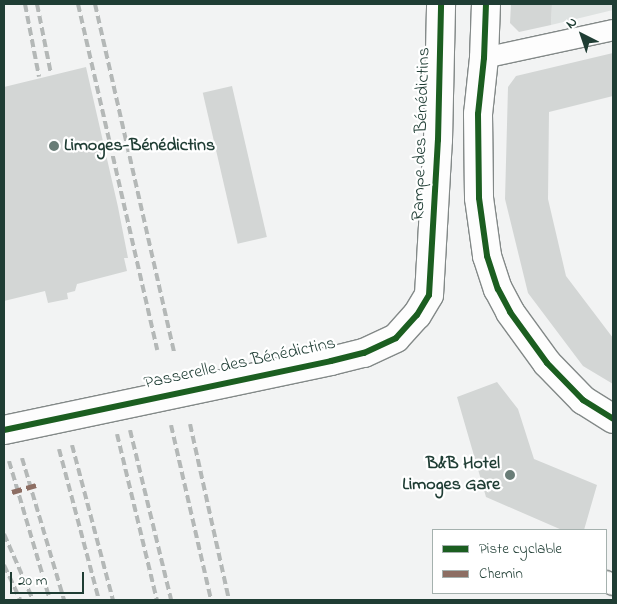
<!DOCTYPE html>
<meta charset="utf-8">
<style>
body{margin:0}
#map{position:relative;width:617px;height:604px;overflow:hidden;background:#f2f3f3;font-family:"Indie Flower",sans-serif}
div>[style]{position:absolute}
.green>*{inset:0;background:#dee2e1}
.building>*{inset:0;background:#d3d6d5;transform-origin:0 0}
.roads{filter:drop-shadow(1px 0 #838988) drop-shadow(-1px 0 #838988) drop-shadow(0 1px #838988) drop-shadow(0 -1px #838988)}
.street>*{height:20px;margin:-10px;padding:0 10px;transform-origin:10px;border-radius:10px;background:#fdfdfd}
.secondary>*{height:28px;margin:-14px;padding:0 14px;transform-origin:14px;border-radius:14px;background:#fdfdfd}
.rail>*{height:4px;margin-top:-2px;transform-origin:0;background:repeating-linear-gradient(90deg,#b4b8b7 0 8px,transparent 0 12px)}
.quiet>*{height:5px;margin-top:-2.5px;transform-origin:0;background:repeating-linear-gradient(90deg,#8d6e63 0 10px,transparent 0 15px)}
.cycleway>*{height:6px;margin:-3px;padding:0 3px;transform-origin:3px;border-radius:3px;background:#1b5e20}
.dots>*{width:14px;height:14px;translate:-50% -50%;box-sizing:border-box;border:2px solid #fff;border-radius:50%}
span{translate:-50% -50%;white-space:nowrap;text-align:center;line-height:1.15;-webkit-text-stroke:4.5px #fff;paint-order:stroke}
.street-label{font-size:18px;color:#1f3d34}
.poi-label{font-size:18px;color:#1f3d34;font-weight:700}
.left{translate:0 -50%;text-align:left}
.right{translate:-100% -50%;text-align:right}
.frame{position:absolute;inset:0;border:5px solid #1f3d34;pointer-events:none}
.legend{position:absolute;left:432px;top:529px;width:175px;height:65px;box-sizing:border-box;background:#fff;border:1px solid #a5b1ae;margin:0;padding:6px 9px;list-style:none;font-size:15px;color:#1f3d34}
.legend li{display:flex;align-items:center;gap:10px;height:25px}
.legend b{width:25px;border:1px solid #a5b1ae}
.north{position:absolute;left:557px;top:10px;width:50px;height:50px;-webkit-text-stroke:4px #fff;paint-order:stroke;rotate:319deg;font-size:14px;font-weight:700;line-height:20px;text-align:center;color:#1f3d34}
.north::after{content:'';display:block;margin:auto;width:18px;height:22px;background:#1f3d34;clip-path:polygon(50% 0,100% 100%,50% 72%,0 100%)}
.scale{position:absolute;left:10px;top:572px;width:74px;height:22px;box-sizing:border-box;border:2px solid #1f3d34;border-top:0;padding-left:6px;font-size:15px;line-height:18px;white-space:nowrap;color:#1f3d34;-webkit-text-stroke:4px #fff;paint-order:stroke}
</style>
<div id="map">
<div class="green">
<i style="clip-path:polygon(552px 4px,613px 4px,613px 10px,551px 25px)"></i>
</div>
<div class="building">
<i style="clip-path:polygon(511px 4px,552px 4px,551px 25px,519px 32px,510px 23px)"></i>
<i style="clip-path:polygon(613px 53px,613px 96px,549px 112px,548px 199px,566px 276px,613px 338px,613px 384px,583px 366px,528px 293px,505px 199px,508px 87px,516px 76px)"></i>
<i style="clip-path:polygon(86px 67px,118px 207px,128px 258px,124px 258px,127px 271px,77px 284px,75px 291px,67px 293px,68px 299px,48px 303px,45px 291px,4px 301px,4px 87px)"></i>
<i style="left:232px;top:86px;width:155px;height:30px;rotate:77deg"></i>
<i style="clip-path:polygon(497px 382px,518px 409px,534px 459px,597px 485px,584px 530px,562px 530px,486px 497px,457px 397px)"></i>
</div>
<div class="roads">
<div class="street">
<i style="left:484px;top:58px;width:132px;rotate:-12.2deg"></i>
<i style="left:606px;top:581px;width:8px;rotate:30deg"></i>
</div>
<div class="secondary">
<i style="left:486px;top:4px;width:54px;rotate:92.1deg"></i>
<i style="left:484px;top:58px;width:56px;rotate:96.1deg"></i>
<i style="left:478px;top:114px;width:84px;rotate:89.3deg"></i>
<i style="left:479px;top:198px;width:59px;rotate:82.1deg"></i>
<i style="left:487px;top:256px;width:35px;rotate:72deg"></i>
<i style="left:498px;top:289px;width:26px;rotate:62deg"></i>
<i style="left:510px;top:312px;width:63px;rotate:54deg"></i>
<i style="left:547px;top:363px;width:52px;rotate:45.8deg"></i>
<i style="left:583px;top:400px;width:36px;rotate:32deg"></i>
<i style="left:4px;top:430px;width:334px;rotate:-11.9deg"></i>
<i style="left:331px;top:361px;width:34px;rotate:-14deg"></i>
<i style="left:364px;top:353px;width:35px;rotate:-25deg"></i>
<i style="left:396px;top:338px;width:31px;rotate:-48deg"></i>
<i style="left:417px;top:315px;width:23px;rotate:-59deg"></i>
<i style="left:429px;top:295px;width:155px;rotate:-86.7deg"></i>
<i style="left:438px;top:140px;width:136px;rotate:-88.7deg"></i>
</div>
</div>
<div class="rail">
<i style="left:25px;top:4px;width:74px;rotate:79.1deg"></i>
<i style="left:37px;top:4px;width:71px;rotate:78.7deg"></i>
<i style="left:78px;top:4px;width:355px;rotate:77.1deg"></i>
<i style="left:95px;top:4px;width:358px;rotate:77.2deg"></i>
<i style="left:190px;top:424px;width:180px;rotate:77.5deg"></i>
<i style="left:171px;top:425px;width:180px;rotate:77.1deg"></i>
<i style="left:130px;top:430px;width:175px;rotate:76.4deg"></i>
<i style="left:117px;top:434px;width:171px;rotate:76.5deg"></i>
<i style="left:72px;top:445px;width:160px;rotate:75.2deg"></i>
<i style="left:59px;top:449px;width:156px;rotate:75.2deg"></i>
<i style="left:22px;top:458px;width:148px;rotate:73.5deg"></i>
<i style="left:9px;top:461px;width:145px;rotate:73.6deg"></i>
<i style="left:4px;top:534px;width:72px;rotate:66.3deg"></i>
<i style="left:4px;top:565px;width:38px;rotate:65deg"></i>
</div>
<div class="quiet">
<i style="left:12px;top:492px;width:25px;rotate:-16deg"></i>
</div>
<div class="cycleway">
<i style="left:486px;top:4px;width:54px;rotate:92.1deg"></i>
<i style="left:484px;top:58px;width:56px;rotate:96.1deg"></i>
<i style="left:478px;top:114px;width:84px;rotate:89.3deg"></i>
<i style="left:479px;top:198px;width:59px;rotate:82.1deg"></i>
<i style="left:487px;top:256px;width:35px;rotate:72deg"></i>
<i style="left:498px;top:289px;width:26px;rotate:62deg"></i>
<i style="left:510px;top:312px;width:63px;rotate:54deg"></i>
<i style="left:547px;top:363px;width:52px;rotate:45.8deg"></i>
<i style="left:583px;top:400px;width:36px;rotate:32deg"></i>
<i style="left:4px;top:430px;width:334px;rotate:-11.9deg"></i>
<i style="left:331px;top:361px;width:34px;rotate:-14deg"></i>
<i style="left:364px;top:353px;width:35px;rotate:-25deg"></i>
<i style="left:396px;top:338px;width:31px;rotate:-48deg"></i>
<i style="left:417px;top:315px;width:23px;rotate:-59deg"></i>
<i style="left:429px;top:295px;width:155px;rotate:-86.7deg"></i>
<i style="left:438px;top:140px;width:136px;rotate:-88.7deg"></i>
</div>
<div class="dots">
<i style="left:54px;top:146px;background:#697d77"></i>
<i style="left:510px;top:475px;background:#697d77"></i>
</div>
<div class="street-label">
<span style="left:422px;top:134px;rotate:-88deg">Rampe des Bénédictins</span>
<span style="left:240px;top:364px;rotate:-12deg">Passerelle des Bénédictins</span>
</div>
<div class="poi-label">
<span class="left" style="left:64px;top:146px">Limoges-Bénédictins</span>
<span class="right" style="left:500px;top:475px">B&amp;B Hotel<br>Limoges Gare</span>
</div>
<div class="frame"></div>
<ul class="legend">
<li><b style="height:6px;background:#1b5e20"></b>Piste cyclable</li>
<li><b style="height:6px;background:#8d6e63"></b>Chemin</li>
</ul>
<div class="north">N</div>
<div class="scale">20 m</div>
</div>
